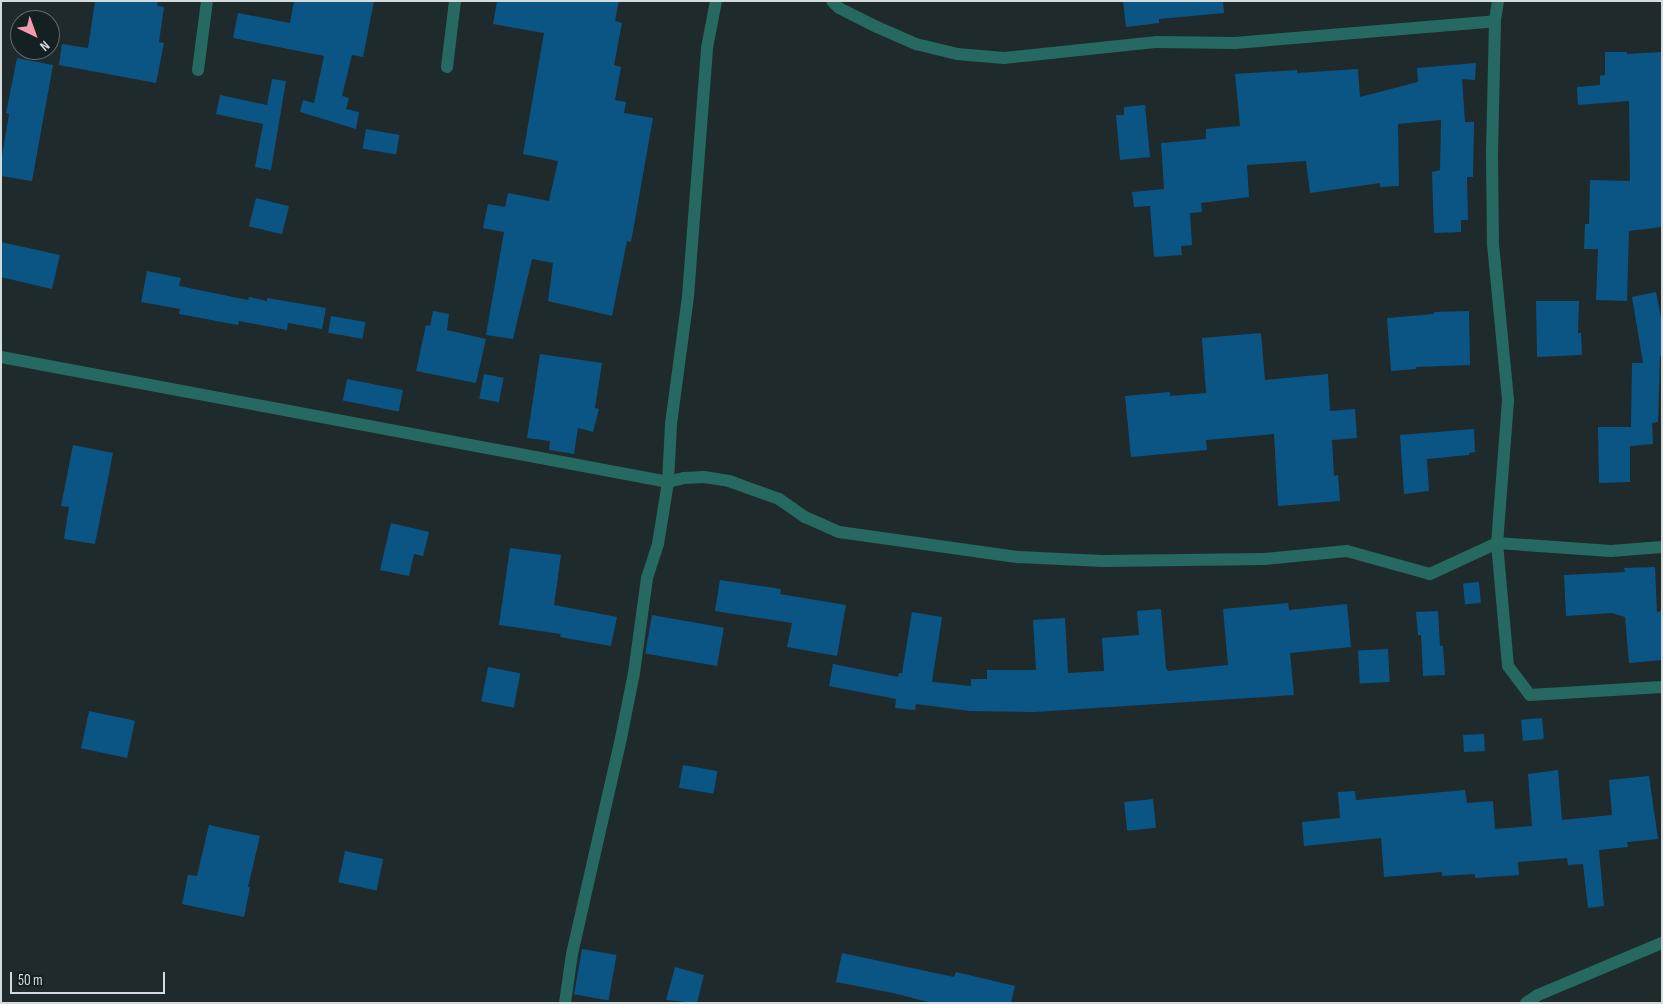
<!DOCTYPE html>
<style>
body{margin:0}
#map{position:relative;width:1663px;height:1004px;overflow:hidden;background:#1f2a2d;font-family:"Sofia Sans Condensed",sans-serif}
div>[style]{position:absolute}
.building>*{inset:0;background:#0b5585;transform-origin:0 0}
.minor>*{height:12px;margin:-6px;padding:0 6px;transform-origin:6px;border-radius:6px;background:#266961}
span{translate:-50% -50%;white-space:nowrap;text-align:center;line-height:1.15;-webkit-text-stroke:4px #152023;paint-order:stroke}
.frame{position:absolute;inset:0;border:2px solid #d4dbdd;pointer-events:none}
.north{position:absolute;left:10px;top:10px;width:50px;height:50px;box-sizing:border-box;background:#152023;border:1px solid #616b6d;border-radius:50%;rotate:138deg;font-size:14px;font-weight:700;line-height:20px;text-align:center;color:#d4dbdd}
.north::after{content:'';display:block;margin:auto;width:18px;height:22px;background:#f29aae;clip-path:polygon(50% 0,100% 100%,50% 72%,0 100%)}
.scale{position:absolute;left:10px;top:972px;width:155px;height:22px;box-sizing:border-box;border:2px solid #d4dbdd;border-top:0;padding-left:6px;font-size:15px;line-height:18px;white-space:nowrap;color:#d4dbdd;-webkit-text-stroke:4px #152023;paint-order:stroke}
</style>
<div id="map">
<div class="building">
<i style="clip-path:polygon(95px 1px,158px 1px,157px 6px,164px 7px,159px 42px,164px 43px,156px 83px,59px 65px,62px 44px,88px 48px)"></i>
<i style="clip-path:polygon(294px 1px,374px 1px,363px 57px,352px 55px,342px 96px,349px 98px,346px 109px,359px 112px,356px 129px,300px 112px,303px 100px,314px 103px,324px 56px,233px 38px,238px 13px,290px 23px)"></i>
<i style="clip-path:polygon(497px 1px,619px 1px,615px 21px,622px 23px,614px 65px,621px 67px,615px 100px,626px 102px,624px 113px,653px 118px,631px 242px,627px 241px,612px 316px,548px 301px,553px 263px,532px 259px,513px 339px,486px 335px,504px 232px,483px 228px,488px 204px,505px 207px,508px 193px,549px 201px,558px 161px,523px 154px,544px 33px,493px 24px)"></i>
<i style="clip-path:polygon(1123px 1px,1223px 1px,1224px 13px,1159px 19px,1159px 23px,1126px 27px)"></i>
<i style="clip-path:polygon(1605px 52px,1627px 52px,1627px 54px,1662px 52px,1662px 227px,1629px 231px,1627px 301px,1596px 300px,1598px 249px,1584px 249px,1585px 224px,1589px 224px,1590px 180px,1630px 181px,1629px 101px,1578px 105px,1577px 87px,1600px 85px,1600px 76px,1605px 75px)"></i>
<i style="clip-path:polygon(17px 58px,53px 65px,32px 181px,1px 176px,1px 162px,9px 114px,6px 113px)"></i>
<i style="clip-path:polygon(1476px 63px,1475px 80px,1462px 79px,1465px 122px,1474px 122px,1473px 177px,1467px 177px,1468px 220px,1461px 220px,1461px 232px,1434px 233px,1432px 172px,1440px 170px,1441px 120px,1398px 124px,1399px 186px,1380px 187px,1380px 183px,1310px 193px,1306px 161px,1247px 165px,1249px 197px,1201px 203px,1202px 212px,1190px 213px,1192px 245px,1181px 246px,1182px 255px,1154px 257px,1150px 206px,1134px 207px,1132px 192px,1164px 189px,1161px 143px,1206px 139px,1206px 129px,1240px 126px,1235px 74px,1297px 70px,1297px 73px,1358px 69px,1360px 97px,1418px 82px,1417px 68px)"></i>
<i style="clip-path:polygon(272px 79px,286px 81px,271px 170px,255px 167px,263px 124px,216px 114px,220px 95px,267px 105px)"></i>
<i style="clip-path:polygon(1145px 105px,1150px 157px,1120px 160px,1116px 115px,1124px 115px,1124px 107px)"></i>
<i style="left:366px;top:129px;width:34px;height:20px;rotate:10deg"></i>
<i style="left:256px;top:198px;width:34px;height:29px;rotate:14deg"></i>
<i style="clip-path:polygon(1px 242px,60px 255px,52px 289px,1px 277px)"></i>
<i style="clip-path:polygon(147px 271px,181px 278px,179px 286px,248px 300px,249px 297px,267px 301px,267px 298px,326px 308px,322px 329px,288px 323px,287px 330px,239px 321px,238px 325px,179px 314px,180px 309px,141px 302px)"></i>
<i style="clip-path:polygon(1656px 292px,1662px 323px,1662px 355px,1660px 356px,1658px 422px,1652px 423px,1653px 444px,1630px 446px,1630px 482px,1599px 483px,1598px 427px,1631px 427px,1632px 363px,1643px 363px,1632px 297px)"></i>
<i style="clip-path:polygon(1536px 301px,1579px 301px,1578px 333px,1581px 333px,1582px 355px,1537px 357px)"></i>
<i style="clip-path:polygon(433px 311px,449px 314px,447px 330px,486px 339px,476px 383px,416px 371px,426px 325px,430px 326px)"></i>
<i style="clip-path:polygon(1469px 311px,1470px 365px,1416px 367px,1416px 369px,1391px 371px,1387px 318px,1434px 314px,1434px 312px)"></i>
<i style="left:331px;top:316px;width:35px;height:17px;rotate:10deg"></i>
<i style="clip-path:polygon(1261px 333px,1265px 380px,1328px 374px,1330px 411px,1355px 409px,1357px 438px,1332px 440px,1334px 476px,1338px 475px,1340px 501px,1278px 506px,1274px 434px,1206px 440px,1207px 450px,1131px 457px,1125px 396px,1170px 392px,1170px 396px,1206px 393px,1202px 338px)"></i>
<i style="clip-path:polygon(540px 354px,602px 363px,595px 408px,599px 409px,593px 432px,578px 428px,574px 454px,549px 450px,550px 441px,527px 438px)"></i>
<i style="left:484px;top:374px;width:20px;height:25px;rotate:11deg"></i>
<i style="left:347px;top:379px;width:57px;height:22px;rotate:11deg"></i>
<i style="clip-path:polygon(1474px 429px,1475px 452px,1469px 453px,1469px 455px,1427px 459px,1429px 491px,1404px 494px,1400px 435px)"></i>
<i style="clip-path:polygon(73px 445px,113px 453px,95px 544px,64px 539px,69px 507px,61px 506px)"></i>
<i style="clip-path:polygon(391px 523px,429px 532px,423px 556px,414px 554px,409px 576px,380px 570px)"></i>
<i style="clip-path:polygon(510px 548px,561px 555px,554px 605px,617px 617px,611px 646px,560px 637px,561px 634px,499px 625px)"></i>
<i style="clip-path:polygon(1655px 567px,1657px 612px,1662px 611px,1662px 660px,1629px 663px,1625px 617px,1612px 613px,1566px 616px,1564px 575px,1625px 572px,1624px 568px)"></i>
<i style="clip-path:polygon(720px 580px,781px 589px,780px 594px,846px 605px,837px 656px,787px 647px,792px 623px,715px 611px)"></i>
<i style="left:1479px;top:582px;width:21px;height:16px;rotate:85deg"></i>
<i style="clip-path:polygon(1288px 603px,1289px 610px,1347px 604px,1351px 647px,1290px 653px,1294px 695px,1034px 712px,970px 711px,916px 704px,915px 710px,895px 708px,896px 699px,829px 686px,833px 664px,898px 677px,899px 673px,902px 673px,912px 612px,942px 617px,932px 682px,971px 686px,971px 679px,987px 679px,987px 670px,1036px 670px,1033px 620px,1065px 618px,1068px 673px,1104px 671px,1102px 638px,1139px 635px,1137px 611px,1161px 609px,1166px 668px,1168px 671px,1228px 665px,1223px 609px)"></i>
<i style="clip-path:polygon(1438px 611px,1440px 646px,1443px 646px,1445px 675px,1423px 676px,1421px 635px,1418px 635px,1416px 612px)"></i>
<i style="left:652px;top:615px;width:73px;height:39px;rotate:10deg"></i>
<i style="left:1388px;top:649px;width:33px;height:30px;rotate:87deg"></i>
<i style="left:488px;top:667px;width:33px;height:35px;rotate:11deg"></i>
<i style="left:89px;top:711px;width:47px;height:38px;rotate:12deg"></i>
<i style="left:1542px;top:718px;width:21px;height:21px;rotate:85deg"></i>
<i style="left:1484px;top:734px;width:17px;height:21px;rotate:87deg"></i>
<i style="left:683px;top:765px;width:35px;height:23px;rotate:10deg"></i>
<i style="clip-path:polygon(1558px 770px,1562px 820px,1612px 815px,1609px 780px,1649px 776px,1658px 839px,1627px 842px,1628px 847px,1599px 850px,1604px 906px,1588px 908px,1583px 864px,1568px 865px,1567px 858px,1518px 862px,1519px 875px,1475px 878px,1475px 874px,1442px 876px,1442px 872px,1384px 877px,1381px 838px,1304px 846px,1302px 822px,1340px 818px,1338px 792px,1355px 791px,1356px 800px,1465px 790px,1467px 803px,1493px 801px,1495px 829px,1532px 826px,1528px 774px)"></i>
<i style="left:1153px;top:799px;width:29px;height:29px;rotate:84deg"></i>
<i style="clip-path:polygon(209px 825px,260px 836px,248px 887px,250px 887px,244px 917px,182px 904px,188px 875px,197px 876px)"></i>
<i style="left:345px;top:851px;width:39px;height:32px;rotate:12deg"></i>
<i style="left:582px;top:949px;width:35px;height:46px;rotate:10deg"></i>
<i style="clip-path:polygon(842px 953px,954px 977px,956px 972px,1015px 986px,1011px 1003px,932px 1003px,893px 993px,836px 982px)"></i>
<i style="clip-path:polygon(675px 967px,704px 975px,697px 1003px,666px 1000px)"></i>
</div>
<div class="minor">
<i style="left:832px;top:1px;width:10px;rotate:45deg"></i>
<i style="left:839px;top:8px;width:42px;rotate:26.6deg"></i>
<i style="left:877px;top:27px;width:43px;rotate:23.6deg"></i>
<i style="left:916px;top:44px;width:42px;rotate:13.7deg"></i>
<i style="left:957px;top:54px;width:47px;rotate:4.9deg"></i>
<i style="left:1004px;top:58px;width:154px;rotate:-6deg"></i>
<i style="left:1157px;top:42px;width:78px;rotate:0.7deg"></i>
<i style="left:1235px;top:43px;width:261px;rotate:-4.8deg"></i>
<i style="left:1498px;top:1px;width:20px;rotate:99deg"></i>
<i style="left:1495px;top:21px;width:131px;rotate:91.3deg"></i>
<i style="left:1492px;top:152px;width:92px;rotate:89.4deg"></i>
<i style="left:1493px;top:244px;width:158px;rotate:84.5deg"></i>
<i style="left:1508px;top:401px;width:142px;rotate:94.4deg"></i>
<i style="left:1497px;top:543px;width:123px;rotate:84.9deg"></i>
<i style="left:1508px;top:666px;width:36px;rotate:53deg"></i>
<i style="left:1530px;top:695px;width:132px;rotate:-3.5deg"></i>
<i style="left:447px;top:67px;width:66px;rotate:-83.1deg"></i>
<i style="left:198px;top:70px;width:70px;rotate:-82.6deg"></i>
<i style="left:1px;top:357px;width:679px;rotate:10.61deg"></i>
<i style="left:668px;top:482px;width:16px;rotate:-14deg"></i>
<i style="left:684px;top:478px;width:20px;rotate:-3deg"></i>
<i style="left:704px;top:477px;width:25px;rotate:9deg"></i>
<i style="left:729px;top:481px;width:53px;rotate:19.8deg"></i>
<i style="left:779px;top:499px;width:32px;rotate:35deg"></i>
<i style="left:805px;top:517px;width:37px;rotate:24deg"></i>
<i style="left:839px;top:532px;width:181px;rotate:8deg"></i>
<i style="left:1018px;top:557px;width:85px;rotate:2.7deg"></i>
<i style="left:1103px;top:561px;width:161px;rotate:-0.7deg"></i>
<i style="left:1264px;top:559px;width:83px;rotate:-5.5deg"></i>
<i style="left:1347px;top:551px;width:86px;rotate:15.5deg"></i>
<i style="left:1430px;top:574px;width:74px;rotate:-24.8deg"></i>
<i style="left:1497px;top:543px;width:114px;rotate:4deg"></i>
<i style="left:1611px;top:551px;width:51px;rotate:-4.5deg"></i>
<i style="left:565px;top:1003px;width:49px;rotate:-81.9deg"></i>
<i style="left:572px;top:954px;width:221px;rotate:-77.2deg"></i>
<i style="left:621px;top:738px;width:66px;rotate:-78.7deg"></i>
<i style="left:634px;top:673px;width:96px;rotate:-82.2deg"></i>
<i style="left:647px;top:578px;width:36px;rotate:-72deg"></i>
<i style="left:658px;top:544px;width:63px;rotate:-80.8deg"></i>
<i style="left:668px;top:482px;width:58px;rotate:-87deg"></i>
<i style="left:671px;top:424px;width:129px;rotate:-82.4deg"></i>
<i style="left:688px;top:296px;width:249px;rotate:-85.6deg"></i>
<i style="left:707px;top:48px;width:48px;rotate:-79.2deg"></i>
<i style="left:1526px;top:1003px;width:14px;rotate:-34deg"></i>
<i style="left:1538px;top:995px;width:134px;rotate:-22.8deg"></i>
</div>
<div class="frame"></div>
<div class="north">N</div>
<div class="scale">50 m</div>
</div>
